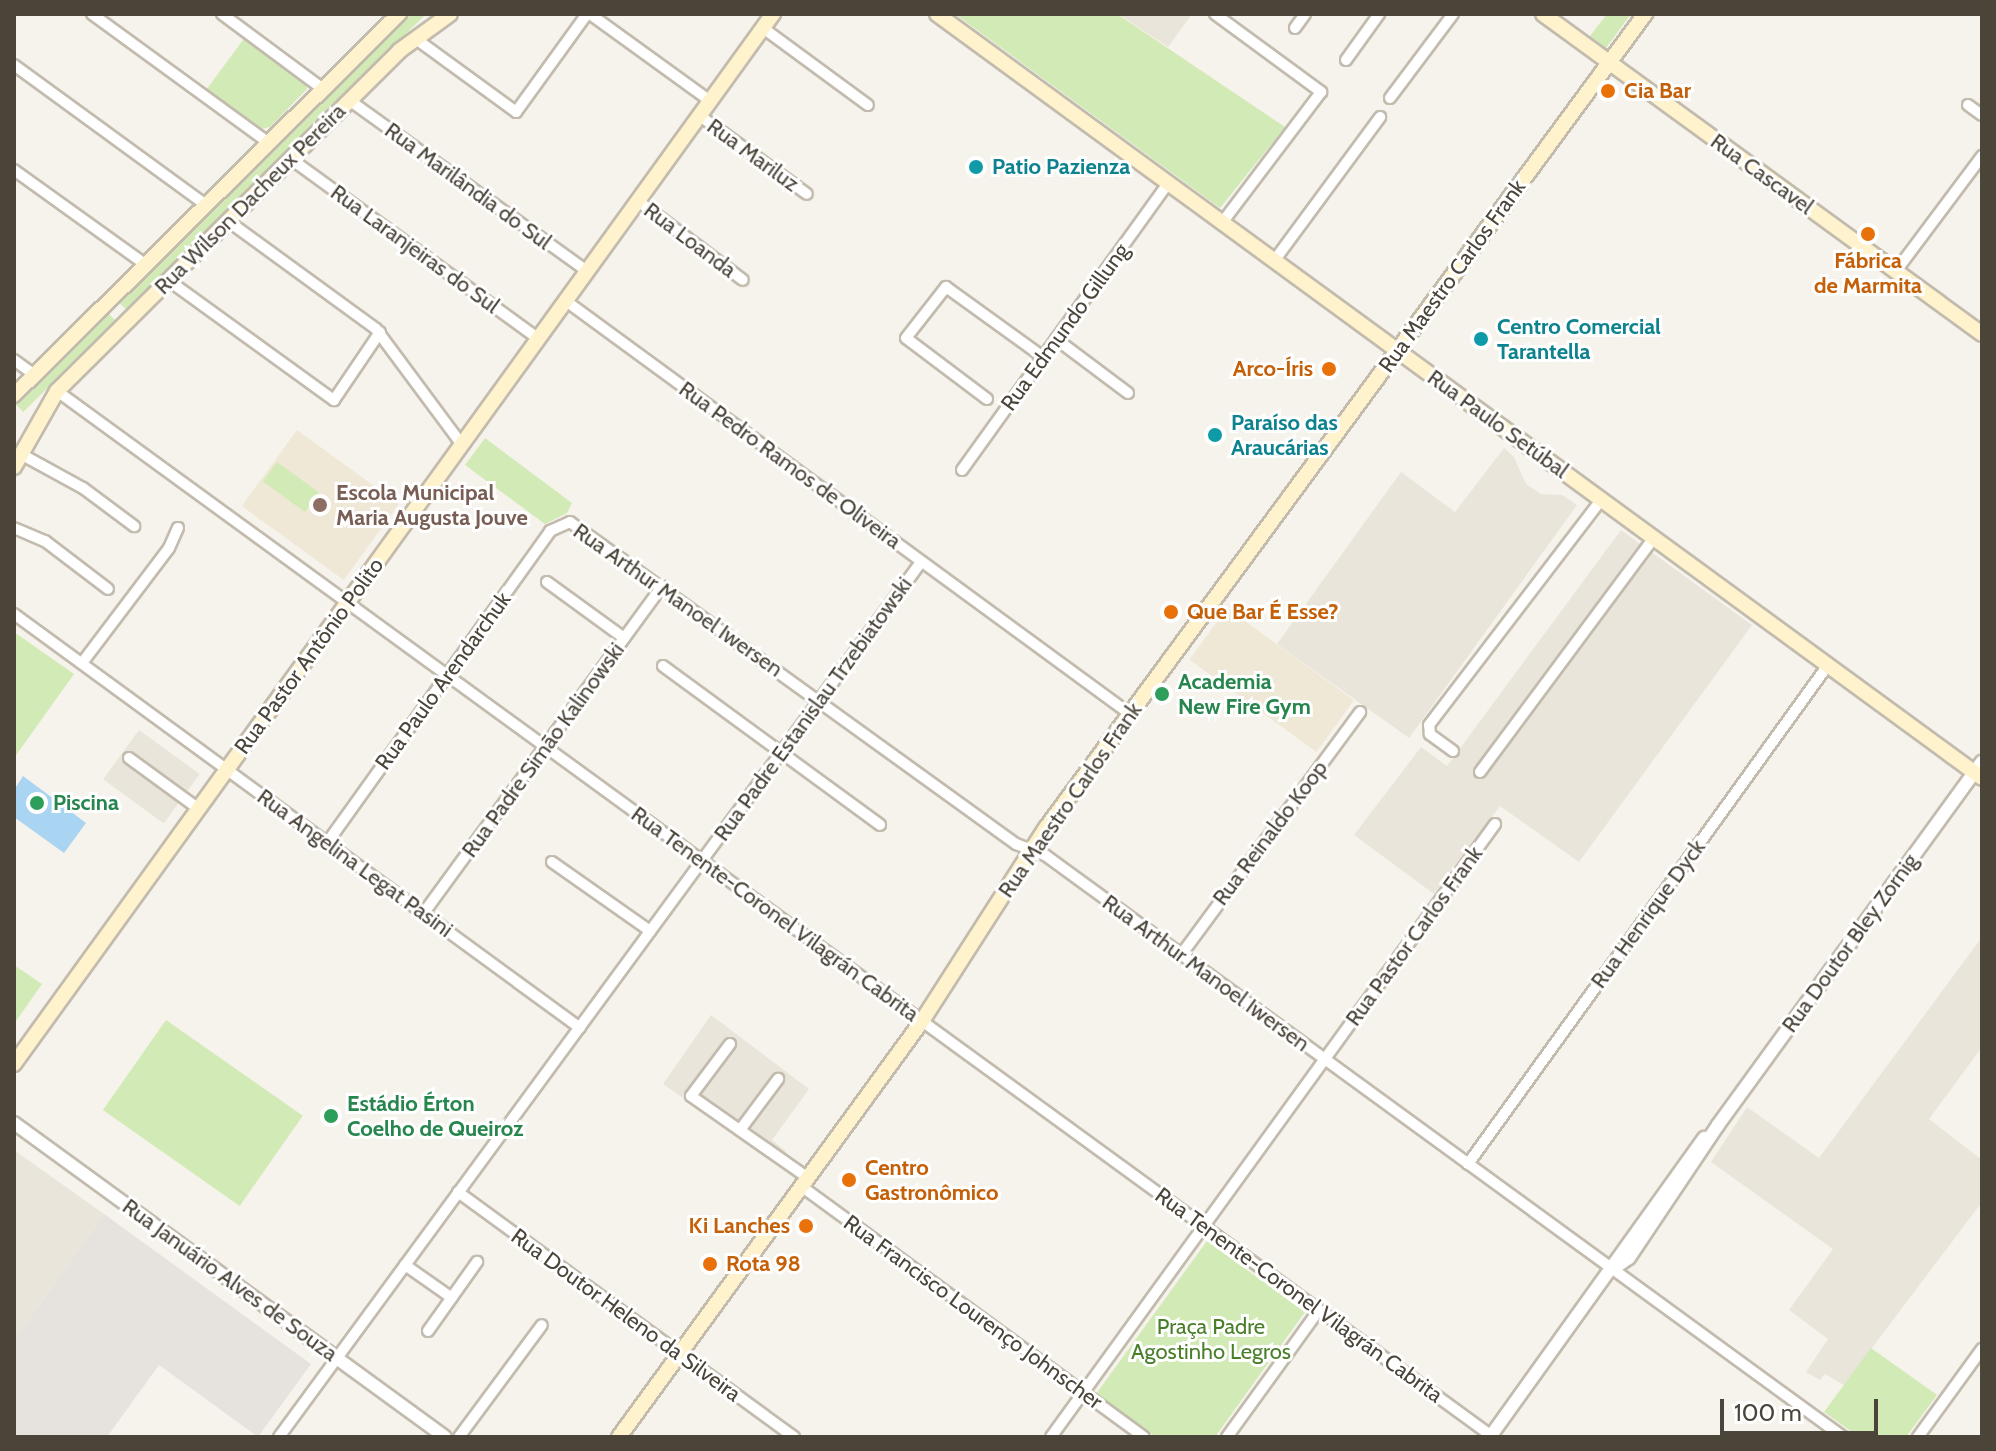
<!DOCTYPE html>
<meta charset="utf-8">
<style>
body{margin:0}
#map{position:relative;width:1996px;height:1451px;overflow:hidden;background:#f6f3ec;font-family:Cabin,sans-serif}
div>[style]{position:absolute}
.residential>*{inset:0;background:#eae5da;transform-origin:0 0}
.industrial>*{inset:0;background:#e6e2dd}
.education>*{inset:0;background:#efe8d6;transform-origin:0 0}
.green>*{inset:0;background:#d2eab5;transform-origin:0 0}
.water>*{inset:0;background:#a9d4f2}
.roads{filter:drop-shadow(2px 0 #c2bbae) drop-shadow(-2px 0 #c2bbae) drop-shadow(0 2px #c2bbae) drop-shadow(0 -2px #c2bbae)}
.minor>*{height:10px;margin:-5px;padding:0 5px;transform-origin:5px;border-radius:5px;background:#fff}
.tertiary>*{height:12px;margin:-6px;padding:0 6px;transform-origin:6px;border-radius:6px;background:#fff}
.secondary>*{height:14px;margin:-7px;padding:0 7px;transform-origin:7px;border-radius:7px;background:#fff3cd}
.dots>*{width:22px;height:22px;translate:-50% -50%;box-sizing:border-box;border:4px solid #fff;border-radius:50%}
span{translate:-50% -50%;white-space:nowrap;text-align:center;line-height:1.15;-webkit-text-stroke:6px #fff;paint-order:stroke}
.food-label{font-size:22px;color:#c56008;font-weight:700}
.left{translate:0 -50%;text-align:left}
.right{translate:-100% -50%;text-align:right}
.street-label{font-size:22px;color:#4b4439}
.culture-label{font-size:22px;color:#0d838f;font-weight:700}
.education-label{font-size:22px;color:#785e54;font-weight:700}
.leisure-label{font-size:22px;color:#27864d;font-weight:700}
.park-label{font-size:22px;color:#4a7f2a}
.frame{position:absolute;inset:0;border:16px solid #4b4439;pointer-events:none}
.scale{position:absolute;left:1720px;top:1399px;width:158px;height:36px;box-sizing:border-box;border:4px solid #4b4439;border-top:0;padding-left:10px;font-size:24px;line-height:28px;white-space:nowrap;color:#4b4439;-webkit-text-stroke:6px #fff;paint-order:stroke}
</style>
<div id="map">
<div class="residential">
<i style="clip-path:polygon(1118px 14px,1192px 14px,1168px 47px)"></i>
<i style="clip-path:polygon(1504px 448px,1514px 457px,1526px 484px,1541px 494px,1562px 495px,1577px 505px,1409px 738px,1277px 644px,1401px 472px,1455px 512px)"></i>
<i style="clip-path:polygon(1621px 530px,1752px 625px,1579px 862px,1500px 806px,1434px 894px,1354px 835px,1421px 747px,1447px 766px)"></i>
<i style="left:139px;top:730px;width:75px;height:61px;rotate:36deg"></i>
<i style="clip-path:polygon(1982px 937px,1982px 1047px,1929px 1119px,1982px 1160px,1982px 1202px,1844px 1385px,1825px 1374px,1820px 1380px,1806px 1372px,1828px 1339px,1789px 1310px,1833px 1249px,1711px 1162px,1747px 1107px,1819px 1158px)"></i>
<i style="clip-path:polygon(711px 1015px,809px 1089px,772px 1140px,786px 1151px,782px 1155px,775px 1152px,768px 1158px,663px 1084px)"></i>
<i style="clip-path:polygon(14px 1150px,104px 1214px,14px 1340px)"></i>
</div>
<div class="industrial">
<i style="clip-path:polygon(104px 1214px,311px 1364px,258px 1437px,159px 1365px,107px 1437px,14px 1437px,14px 1340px)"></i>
</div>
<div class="education">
<i style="left:297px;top:430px;width:126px;height:94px;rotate:36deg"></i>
<i style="left:1227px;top:608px;width:157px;height:64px;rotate:36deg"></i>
</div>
<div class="green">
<i style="clip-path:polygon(406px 14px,426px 14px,128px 311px,116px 300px)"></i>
<i style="clip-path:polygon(955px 14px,1117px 14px,1285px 127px,1220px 208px)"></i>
<i style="clip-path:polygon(1607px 14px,1631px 14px,1606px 48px,1590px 36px)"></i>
<i style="clip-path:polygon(246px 36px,305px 80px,307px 89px,270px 127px,261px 129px,206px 90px)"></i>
<i style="left:106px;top:311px;width:13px;height:130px;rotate:45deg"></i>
<i style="clip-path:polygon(485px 438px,572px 503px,567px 513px,545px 524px,465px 465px)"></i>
<i style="left:277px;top:462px;width:52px;height:24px;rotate:36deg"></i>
<i style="clip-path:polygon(14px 632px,74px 674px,14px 758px)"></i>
<i style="clip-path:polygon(14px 965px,42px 984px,14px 1024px)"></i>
<i style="left:166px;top:1020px;width:167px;height:110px;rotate:35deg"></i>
<i style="clip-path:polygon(1207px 1241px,1305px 1312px,1215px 1437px,1156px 1437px,1096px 1394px)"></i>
<i style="clip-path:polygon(1871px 1348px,1937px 1395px,1906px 1437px,1859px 1437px,1824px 1412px)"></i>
</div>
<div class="water">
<i style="clip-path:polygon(23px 776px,86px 823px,64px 853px,14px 817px,14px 790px)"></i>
</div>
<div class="roads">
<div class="minor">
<i style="left:92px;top:14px;width:219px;rotate:36.1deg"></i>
<i style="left:222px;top:14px;width:126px;rotate:36.6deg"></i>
<i style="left:590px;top:14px;width:148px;rotate:35.9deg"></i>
<i style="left:1215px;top:14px;width:132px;rotate:36.3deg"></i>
<i style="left:1321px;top:92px;width:164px;rotate:127.1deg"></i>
<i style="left:763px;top:28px;width:130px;rotate:36.3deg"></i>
<i style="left:1295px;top:28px;width:17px;rotate:-54deg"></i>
<i style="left:416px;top:39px;width:124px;rotate:36.1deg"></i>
<i style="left:516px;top:112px;width:121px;rotate:-54.1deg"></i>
<i style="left:1346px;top:60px;width:57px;rotate:-54.3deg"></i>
<i style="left:14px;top:65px;width:238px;rotate:36.1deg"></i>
<i style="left:1390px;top:98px;width:105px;rotate:-53.1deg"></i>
<i style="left:349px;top:100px;width:293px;rotate:35.7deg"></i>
<i style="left:1968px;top:105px;width:17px;rotate:36deg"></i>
<i style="left:700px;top:116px;width:132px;rotate:36.1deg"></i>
<i style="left:291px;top:159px;width:306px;rotate:36deg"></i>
<i style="left:14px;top:170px;width:163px;rotate:35.7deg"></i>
<i style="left:638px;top:201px;width:131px;rotate:37deg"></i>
<i style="left:228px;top:221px;width:183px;rotate:36.1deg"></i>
<i style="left:376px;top:329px;width:144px;rotate:53.4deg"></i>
<i style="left:1274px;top:261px;width:179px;rotate:-53.6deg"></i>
<i style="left:1896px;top:271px;width:144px;rotate:-53.2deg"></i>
<i style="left:168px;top:280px;width:205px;rotate:35.9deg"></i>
<i style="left:334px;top:400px;width:82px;rotate:-55.9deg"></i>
<i style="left:566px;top:301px;width:699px;rotate:36.21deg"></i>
<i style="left:1056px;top:339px;width:90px;rotate:36.9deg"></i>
<i style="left:14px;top:360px;width:26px;rotate:36deg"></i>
<i style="left:57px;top:391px;width:1777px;rotate:36.07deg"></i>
<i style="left:987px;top:399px;width:101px;rotate:-143deg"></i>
<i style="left:906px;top:338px;width:65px;rotate:-51.9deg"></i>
<i style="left:946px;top:287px;width:120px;rotate:35.8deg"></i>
<i style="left:19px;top:453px;width:73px;rotate:28.7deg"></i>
<i style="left:83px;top:488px;width:64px;rotate:36.7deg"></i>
<i style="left:962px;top:470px;width:353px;rotate:-54.3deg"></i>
<i style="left:14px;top:528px;width:34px;rotate:23deg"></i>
<i style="left:45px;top:541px;width:79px;rotate:37.3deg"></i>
<i style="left:547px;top:582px;width:95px;rotate:36deg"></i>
<i style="left:14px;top:614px;width:701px;rotate:36.18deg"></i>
<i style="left:82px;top:663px;width:144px;rotate:-52.9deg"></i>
<i style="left:169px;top:548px;width:22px;rotate:-66deg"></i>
<i style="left:663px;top:666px;width:269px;rotate:36.2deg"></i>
<i style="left:1453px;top:751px;width:29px;rotate:-144deg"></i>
<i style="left:1430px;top:734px;width:9px;rotate:-96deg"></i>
<i style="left:1429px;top:725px;width:283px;rotate:-52.6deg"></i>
<i style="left:129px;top:758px;width:87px;rotate:36.1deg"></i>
<i style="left:1480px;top:772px;width:292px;rotate:-53.4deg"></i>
<i style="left:327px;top:843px;width:384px;rotate:-54.4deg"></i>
<i style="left:550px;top:531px;width:22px;rotate:-24deg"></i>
<i style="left:570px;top:522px;width:550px;rotate:35.83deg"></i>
<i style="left:1016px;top:844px;width:31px;rotate:21deg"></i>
<i style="left:1045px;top:855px;width:988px;rotate:36.1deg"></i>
<i style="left:552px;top:862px;width:120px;rotate:35.1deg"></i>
<i style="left:423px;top:914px;width:406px;rotate:-53.9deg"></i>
<i style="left:1181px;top:955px;width:302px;rotate:-53.6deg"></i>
<i style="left:730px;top:1044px;width:65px;rotate:126.9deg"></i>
<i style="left:691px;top:1096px;width:143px;rotate:35deg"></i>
<i style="left:740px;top:1130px;width:64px;rotate:-53.3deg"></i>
<i style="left:1468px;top:1164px;width:615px;rotate:-54.19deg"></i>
<i style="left:801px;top:1186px;width:425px;rotate:36.2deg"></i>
<i style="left:458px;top:1192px;width:416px;rotate:36.1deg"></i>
<i style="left:405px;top:1265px;width:57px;rotate:35.1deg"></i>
<i style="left:428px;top:1331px;width:85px;rotate:-54.6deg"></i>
<i style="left:279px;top:1437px;width:1085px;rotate:-53.73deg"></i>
<i style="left:459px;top:1437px;width:139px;rotate:-53.5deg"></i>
<i style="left:1051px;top:1437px;width:757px;rotate:-54.08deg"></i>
<i style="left:1227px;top:1437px;width:157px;rotate:-54.1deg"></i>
<i style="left:1918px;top:1437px;width:109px;rotate:-54deg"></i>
</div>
<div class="tertiary">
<i style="left:14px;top:1123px;width:533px;rotate:36.07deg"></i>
<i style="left:1613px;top:1269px;width:19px;rotate:-35deg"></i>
<i style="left:1629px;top:1258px;width:160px;rotate:-56.2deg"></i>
<i style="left:1718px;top:1125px;width:449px;rotate:-54deg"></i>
<i style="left:1490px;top:1437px;width:368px;rotate:-54.4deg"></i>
</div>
<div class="secondary">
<i style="left:937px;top:14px;width:1294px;rotate:36.17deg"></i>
<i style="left:1543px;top:14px;width:543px;rotate:36.09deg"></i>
<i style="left:14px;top:395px;width:542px;rotate:-44.7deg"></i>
<i style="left:14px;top:467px;width:87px;rotate:-60.5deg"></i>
<i style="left:57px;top:391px;width:482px;rotate:-44.8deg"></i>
<i style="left:399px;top:51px;width:63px;rotate:-36deg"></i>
<i style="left:14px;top:1064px;width:1296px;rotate:-54.14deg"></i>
<i style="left:619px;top:1437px;width:515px;rotate:-53.93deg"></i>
<i style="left:922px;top:1021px;width:229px;rotate:-57.3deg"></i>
<i style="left:1046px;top:828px;width:1011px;rotate:-53.65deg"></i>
</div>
</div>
<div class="dots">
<i style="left:1608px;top:91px;background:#e8710a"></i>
<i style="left:976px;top:167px;background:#0f9aa8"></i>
<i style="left:1868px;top:234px;background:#e8710a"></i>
<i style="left:1481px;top:339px;background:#0f9aa8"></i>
<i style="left:1329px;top:369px;background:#e8710a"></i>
<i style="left:1215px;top:435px;background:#0f9aa8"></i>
<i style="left:320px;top:505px;background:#8d6e63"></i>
<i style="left:1171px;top:612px;background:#e8710a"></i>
<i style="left:1162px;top:694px;background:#2e9e5b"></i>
<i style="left:37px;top:803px;background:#2e9e5b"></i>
<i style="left:331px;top:1116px;background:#2e9e5b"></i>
<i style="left:849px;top:1180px;background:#e8710a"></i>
<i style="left:806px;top:1226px;background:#e8710a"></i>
<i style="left:710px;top:1264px;background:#e8710a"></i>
</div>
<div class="food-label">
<span class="left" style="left:1624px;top:91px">Cia Bar</span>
<span style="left:1868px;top:273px">Fábrica<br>de Marmita</span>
<span class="right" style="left:1313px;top:369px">Arco-Íris</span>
<span class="left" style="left:1187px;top:612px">Que Bar É Esse?</span>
<span class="left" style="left:865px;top:1180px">Centro<br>Gastronômico</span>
<span class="right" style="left:790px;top:1226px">Ki Lanches</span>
<span class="left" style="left:726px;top:1264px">Rota 98</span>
</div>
<div class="street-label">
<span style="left:753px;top:155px;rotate:36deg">Rua Mariluz</span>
<span style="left:1762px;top:174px;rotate:36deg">Rua Cascavel</span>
<span style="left:468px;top:186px;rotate:36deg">Rua Marilândia do Sul</span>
<span style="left:250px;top:199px;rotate:-45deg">Rua Wilson Dacheux Pereira</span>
<span style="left:690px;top:240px;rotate:37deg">Rua Loanda</span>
<span style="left:415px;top:249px;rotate:36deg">Rua Laranjeiras do Sul</span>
<span style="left:1452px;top:276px;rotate:-54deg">Rua Maestro Carlos Frank</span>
<span style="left:1065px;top:327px;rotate:-54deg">Rua Edmundo Gillung</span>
<span style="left:1498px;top:424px;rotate:36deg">Rua Paulo Setúbal</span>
<span style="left:790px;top:465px;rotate:36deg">Rua Pedro Ramos de Oliveira</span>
<span style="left:678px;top:600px;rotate:35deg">Rua Arthur Manoel Iwersen</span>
<span style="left:309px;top:656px;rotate:-54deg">Rua Pastor Antônio Polito</span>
<span style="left:443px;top:681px;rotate:-54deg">Rua Paulo Arendarchuk</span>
<span style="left:813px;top:709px;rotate:-54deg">Rua Padre Estanislau Trzebiatowski</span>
<span style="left:543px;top:750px;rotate:-54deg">Rua Padre Simão Kalinowski</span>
<span style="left:1070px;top:800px;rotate:-55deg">Rua Maestro Carlos Frank</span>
<span style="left:1270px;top:833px;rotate:-53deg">Rua Reinaldo Koop</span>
<span style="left:355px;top:863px;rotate:36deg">Rua Angelina Legat Pasini</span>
<span style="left:775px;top:914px;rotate:36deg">Rua Tenente-Coronel Vilagrán Cabrita</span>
<span style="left:1648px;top:914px;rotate:-54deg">Rua Henrique Dyck</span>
<span style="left:1414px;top:936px;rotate:-54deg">Rua Pastor Carlos Frank</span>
<span style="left:1850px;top:943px;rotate:-54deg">Rua Doutor Bley Zornig</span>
<span style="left:1206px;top:973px;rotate:36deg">Rua Arthur Manoel Iwersen</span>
<span style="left:230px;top:1280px;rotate:36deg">Rua Januário Alves de Souza</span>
<span style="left:1299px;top:1295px;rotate:36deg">Rua Tenente-Coronel Vilagrán Cabrita</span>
<span style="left:973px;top:1312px;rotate:36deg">Rua Francisco Lourenço Johnscher</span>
<span style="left:626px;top:1315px;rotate:36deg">Rua Doutor Heleno da Silveira</span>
</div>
<div class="culture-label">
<span class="left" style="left:992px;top:167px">Patio Pazienza</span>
<span class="left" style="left:1497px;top:339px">Centro Comercial<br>Tarantella</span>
<span class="left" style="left:1231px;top:435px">Paraíso das<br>Araucárias</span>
</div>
<div class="education-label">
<span class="left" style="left:336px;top:505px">Escola Municipal<br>Maria Augusta Jouve</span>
</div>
<div class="leisure-label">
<span class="left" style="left:1178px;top:694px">Academia<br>New Fire Gym</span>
<span class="left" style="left:53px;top:803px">Piscina</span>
<span class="left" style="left:347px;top:1116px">Estádio Érton<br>Coelho de Queiroz</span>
</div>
<div class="park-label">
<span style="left:1211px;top:1339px">Praça Padre<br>Agostinho Legros</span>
</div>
<div class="frame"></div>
<div class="scale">100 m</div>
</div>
